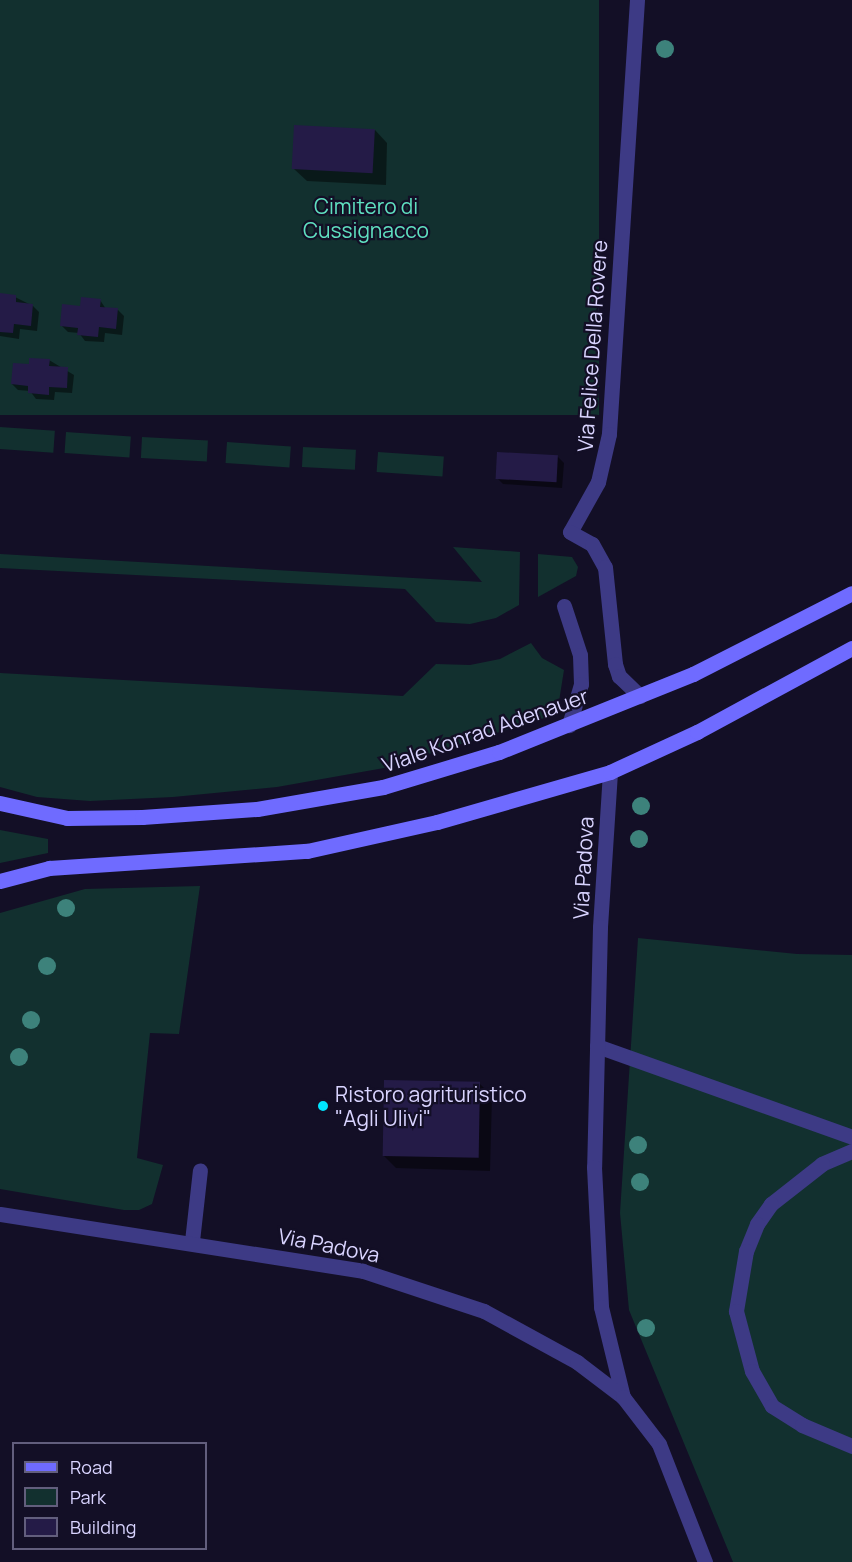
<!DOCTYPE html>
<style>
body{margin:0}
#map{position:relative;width:852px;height:1562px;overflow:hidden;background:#130f26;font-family:Manrope,sans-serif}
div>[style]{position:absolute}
.green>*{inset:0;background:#12302f;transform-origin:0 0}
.shadow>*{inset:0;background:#0007}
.building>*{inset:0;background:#241b47;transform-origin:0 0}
.service>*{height:15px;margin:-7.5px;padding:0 7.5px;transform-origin:7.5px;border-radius:7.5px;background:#3d3a85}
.minor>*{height:15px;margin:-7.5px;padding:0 7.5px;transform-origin:7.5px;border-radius:7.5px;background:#3d3a85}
.tertiary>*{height:15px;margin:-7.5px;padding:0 7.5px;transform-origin:7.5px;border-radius:7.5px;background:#3d3a85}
.secondary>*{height:15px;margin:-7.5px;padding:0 7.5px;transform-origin:7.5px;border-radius:7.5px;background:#6f6bff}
.trees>*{width:18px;height:18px;margin:-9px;border-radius:50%;background:#3d827b}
.dots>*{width:16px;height:16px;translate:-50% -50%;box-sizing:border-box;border:3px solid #130f26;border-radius:50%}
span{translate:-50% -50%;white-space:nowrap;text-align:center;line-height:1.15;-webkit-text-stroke:4.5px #130f26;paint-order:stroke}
.park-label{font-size:21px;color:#5fe0c0}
.street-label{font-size:21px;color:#d9d4ff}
.poi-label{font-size:21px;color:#d9d4ff}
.left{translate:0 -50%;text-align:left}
.legend{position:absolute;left:12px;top:1442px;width:195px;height:108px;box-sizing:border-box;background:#130f26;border:2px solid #625e7d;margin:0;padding:8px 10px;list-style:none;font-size:18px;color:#d9d4ff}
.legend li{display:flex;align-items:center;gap:12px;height:30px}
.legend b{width:30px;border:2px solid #625e7d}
</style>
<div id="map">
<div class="green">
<i style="left:0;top:0;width:599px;height:415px"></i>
<i style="left:0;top:427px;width:55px;height:22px;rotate:4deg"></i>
<i style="left:66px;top:432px;width:65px;height:21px;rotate:4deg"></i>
<i style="left:142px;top:437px;width:66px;height:21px;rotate:3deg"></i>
<i style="left:227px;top:442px;width:64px;height:21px;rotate:4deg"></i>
<i style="left:303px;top:447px;width:53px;height:20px;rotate:3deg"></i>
<i style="left:378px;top:452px;width:66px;height:20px;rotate:4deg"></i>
<i style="clip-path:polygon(453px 547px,520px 552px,519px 605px,496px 618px,470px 624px,436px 622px,405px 589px,0 568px,0 554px,482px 582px)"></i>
<i style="clip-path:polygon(538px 554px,572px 557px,578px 567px,576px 576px,538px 597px)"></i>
<i style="clip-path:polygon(531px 643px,542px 658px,564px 670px,557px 714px,384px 768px,277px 787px,173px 797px,90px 801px,37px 797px,0 787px,0 673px,403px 696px,436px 664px,470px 665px,500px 659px)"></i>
<i style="clip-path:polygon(0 830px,48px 839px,48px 853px,0 863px)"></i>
<i style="clip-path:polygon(200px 886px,179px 1034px,150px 1033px,137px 1158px,163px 1165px,152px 1204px,139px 1210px,124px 1210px,0 1189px,0 913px,85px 889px)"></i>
<i style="clip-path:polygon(638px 938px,797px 954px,852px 955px,852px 1562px,733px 1562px,629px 1310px,620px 1213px)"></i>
</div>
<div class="shadow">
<i style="clip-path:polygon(375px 130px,387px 143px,386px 185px,307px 181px,294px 169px)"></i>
<i style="clip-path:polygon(0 295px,15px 297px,33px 306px,39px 312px,37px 331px,20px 329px,19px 339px,0 336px)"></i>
<i style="clip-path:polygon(100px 300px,106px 309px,118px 310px,124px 316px,122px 335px,105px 333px,104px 342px,85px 341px,79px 333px,68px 332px,61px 325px,81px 308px)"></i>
<i style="clip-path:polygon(49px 360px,74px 375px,72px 393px,55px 392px,54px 400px,36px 399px,30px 391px,18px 390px,12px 384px,30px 366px)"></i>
<i style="clip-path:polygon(557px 456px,564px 463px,562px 488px,503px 484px,497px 478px)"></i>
<i style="clip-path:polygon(480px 1084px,492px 1096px,490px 1171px,396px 1168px,383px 1155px)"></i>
</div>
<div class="building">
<i style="left:294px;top:125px;width:81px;height:44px;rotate:3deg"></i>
<i style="clip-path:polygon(0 293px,16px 295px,16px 302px,33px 304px,31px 326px,14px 324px,13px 333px,0 332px)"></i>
<i style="clip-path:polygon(81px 297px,101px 299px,100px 307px,118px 308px,116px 329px,99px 327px,98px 337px,77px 335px,78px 328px,60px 326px,62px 304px,80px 306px)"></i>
<i style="clip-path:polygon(29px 358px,50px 359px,49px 366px,68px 367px,67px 388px,49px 387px,49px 395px,28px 393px,28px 386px,11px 384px,13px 363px,29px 364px)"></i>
<i style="left:497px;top:452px;width:61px;height:27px;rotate:3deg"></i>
<i style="left:384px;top:1080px;width:96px;height:76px;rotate:1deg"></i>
</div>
<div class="service">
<i style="left:637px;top:0;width:435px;rotate:93.7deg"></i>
<i style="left:609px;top:434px;width:49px;rotate:102.9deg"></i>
<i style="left:598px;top:482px;width:57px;rotate:119.2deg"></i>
<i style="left:570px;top:532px;width:25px;rotate:29deg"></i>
<i style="left:592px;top:544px;width:26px;rotate:61deg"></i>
<i style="left:605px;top:567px;width:98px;rotate:84.1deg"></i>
<i style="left:615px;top:664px;width:13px;rotate:72deg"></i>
<i style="left:619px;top:676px;width:29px;rotate:44deg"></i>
<i style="left:564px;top:606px;width:52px;rotate:71.9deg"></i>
<i style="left:580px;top:655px;width:29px;rotate:88deg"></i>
<i style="left:581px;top:684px;width:43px;rotate:106.3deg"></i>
<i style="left:597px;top:1046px;width:271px;rotate:19.6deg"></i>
<i style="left:852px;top:1151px;width:33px;rotate:157deg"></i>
<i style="left:822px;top:1164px;width:65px;rotate:141.9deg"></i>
<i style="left:771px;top:1204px;width:24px;rotate:125deg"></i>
<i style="left:757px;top:1224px;width:29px;rotate:112deg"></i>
<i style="left:746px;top:1251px;width:61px;rotate:99.5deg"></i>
<i style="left:736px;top:1311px;width:62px;rotate:75.1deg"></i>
<i style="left:752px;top:1371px;width:40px;rotate:60.3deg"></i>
<i style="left:772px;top:1406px;width:36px;rotate:32deg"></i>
<i style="left:802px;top:1425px;width:54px;rotate:22.8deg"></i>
<i style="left:192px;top:1241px;width:71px;rotate:-83.6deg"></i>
</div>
<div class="minor">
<i style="left:610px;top:772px;width:155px;rotate:93.7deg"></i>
<i style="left:600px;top:927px;width:240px;rotate:91.4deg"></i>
<i style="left:594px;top:1167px;width:140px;rotate:87.1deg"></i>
<i style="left:601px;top:1307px;width:93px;rotate:76.3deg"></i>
</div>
<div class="tertiary">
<i style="left:0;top:1214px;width:367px;rotate:8.9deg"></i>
<i style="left:363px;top:1271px;width:127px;rotate:18.3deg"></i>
<i style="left:484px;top:1311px;width:106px;rotate:28.7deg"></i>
<i style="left:577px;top:1362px;width:58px;rotate:37.3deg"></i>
<i style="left:623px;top:1397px;width:59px;rotate:52.5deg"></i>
<i style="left:659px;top:1444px;width:127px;rotate:68.7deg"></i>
</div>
<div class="secondary">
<i style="left:0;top:803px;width:69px;rotate:12.6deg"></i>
<i style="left:67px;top:818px;width:75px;rotate:-0.8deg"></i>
<i style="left:142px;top:817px;width:115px;rotate:-4deg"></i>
<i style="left:257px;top:809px;width:128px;rotate:-9.9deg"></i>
<i style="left:383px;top:787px;width:121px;rotate:-16.8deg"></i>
<i style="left:499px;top:752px;width:209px;rotate:-21.9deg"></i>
<i style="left:693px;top:674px;width:178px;rotate:-27deg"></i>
<i style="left:0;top:881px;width:51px;rotate:-14.9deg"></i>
<i style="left:49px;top:868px;width:259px;rotate:-3.8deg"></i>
<i style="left:307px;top:851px;width:133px;rotate:-12.6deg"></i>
<i style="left:437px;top:822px;width:180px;rotate:-16.1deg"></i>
<i style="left:610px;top:772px;width:96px;rotate:-24.7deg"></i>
<i style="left:697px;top:732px;width:176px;rotate:-28.5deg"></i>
</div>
<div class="trees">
<i style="left:665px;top:49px"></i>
<i style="left:641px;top:806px"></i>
<i style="left:639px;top:839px"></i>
<i style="left:66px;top:908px"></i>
<i style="left:47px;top:966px"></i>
<i style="left:31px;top:1020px"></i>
<i style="left:19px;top:1057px"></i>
<i style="left:638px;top:1145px"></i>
<i style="left:640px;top:1182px"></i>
<i style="left:646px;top:1328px"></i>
</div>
<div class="dots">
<i style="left:323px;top:1106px;background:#00e5ff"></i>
</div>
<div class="park-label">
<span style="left:366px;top:218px">Cimitero di<br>Cussignacco</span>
</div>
<div class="street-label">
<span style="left:592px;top:346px;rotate:-86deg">Via Felice Della Rovere</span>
<span style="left:485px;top:730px;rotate:-19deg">Viale Konrad Adenauer</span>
<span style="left:583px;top:868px;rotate:-87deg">Via Padova</span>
<span style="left:329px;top:1245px;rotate:11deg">Via Padova</span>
</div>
<div class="poi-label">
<span class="left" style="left:335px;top:1106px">Ristoro agrituristico<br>"Agli Ulivi"</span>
</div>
<ul class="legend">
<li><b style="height:8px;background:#6f6bff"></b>Road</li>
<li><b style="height:16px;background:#12302f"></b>Park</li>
<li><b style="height:16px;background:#241b47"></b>Building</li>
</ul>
</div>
